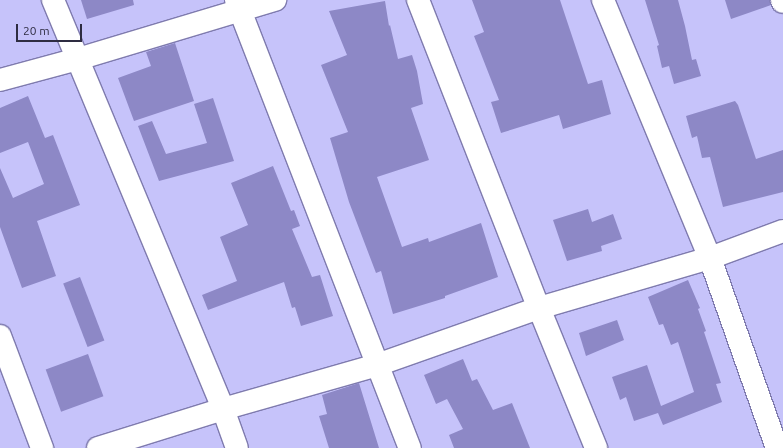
<!DOCTYPE html>
<style>
body{margin:0}
#map{position:relative;width:783px;height:448px;overflow:hidden;background:#c6c3fa;font-family:Ubuntu,sans-serif}
div>[style]{position:absolute}
.building>*{inset:0;background:#8d88c6;transform-origin:0 0}
.roads{filter:drop-shadow(1px 0 #7f7bae) drop-shadow(-1px 0 #7f7bae) drop-shadow(0 1px #7f7bae) drop-shadow(0 -1px #7f7bae)}
.minor>*{height:22px;margin:-11px;padding:0 11px;transform-origin:11px;border-radius:11px;background:#fff}
span{translate:-50% -50%;white-space:nowrap;text-align:center;line-height:1.15;-webkit-text-stroke:4px #c6c3fa;paint-order:stroke}
.scale{position:absolute;left:16px;top:24px;width:66px;height:18px;box-sizing:border-box;border:2px solid #2e2c41;border-top:0;padding-left:5px;font-size:12px;line-height:14px;white-space:nowrap;color:#2e2c41;-webkit-text-stroke:3px #c6c3fa;paint-order:stroke}
</style>
<div id="map">
<div class="building">
<i style="clip-path:polygon(81px 0,133px 0,134px 5px,87px 19px)"></i>
<i style="clip-path:polygon(472px 0,560px 0,588px 84px,602px 80px,611px 114px,563px 129px,559px 115px,501px 133px,491px 102px,499px 100px,474px 36px,484px 32px)"></i>
<i style="clip-path:polygon(645px 0,678px 0,685px 26px,692px 60px,696px 59px,701px 76px,674px 84px,669px 66px,662px 68px,657px 46px,659px 45px)"></i>
<i style="clip-path:polygon(725px 0,770px 0,771px 5px,731px 19px)"></i>
<i style="clip-path:polygon(385px 1px,389px 26px,390px 25px,398px 59px,412px 55px,417px 71px,423px 104px,411px 108px,429px 160px,377px 177px,402px 247px,428px 238px,429px 242px,481px 223px,498px 277px,445px 296px,445px 298px,393px 314px,381px 271px,376px 273px,349px 202px,330px 138px,348px 132px,321px 65px,347px 55px,329px 11px)"></i>
<i style="clip-path:polygon(175px 43px,194px 101px,134px 121px,118px 78px,151px 66px,146px 52px)"></i>
<i style="clip-path:polygon(28px 96px,45px 138px,53px 135px,80px 205px,37px 221px,56px 276px,22px 288px,0 227px,0 168px,13px 198px,44px 184px,28px 142px,0 153px,0 108px)"></i>
<i style="clip-path:polygon(213px 98px,234px 161px,159px 181px,138px 126px,152px 121px,166px 154px,207px 143px,194px 104px)"></i>
<i style="clip-path:polygon(735px 101px,738px 105px,756px 159px,783px 150px,783px 192px,723px 207px,710px 157px,702px 158px,697px 136px,692px 138px,686px 116px)"></i>
<i style="clip-path:polygon(273px 166px,291px 211px,294px 210px,300px 226px,292px 229px,312px 277px,320px 275px,333px 316px,301px 326px,295px 307px,292px 308px,284px 282px,208px 310px,202px 295px,237px 281px,220px 237px,248px 225px,231px 183px)"></i>
<i style="clip-path:polygon(588px 209px,592px 222px,613px 214px,622px 239px,601px 246px,602px 251px,567px 261px,553px 220px)"></i>
<i style="left:80px;top:277px;width:68px;height:18px;rotate:69deg"></i>
<i style="clip-path:polygon(688px 280px,700px 308px,698px 309px,706px 331px,704px 332px,721px 383px,716px 384px,722px 402px,663px 425px,658px 413px,634px 421px,626px 397px,620px 400px,612px 377px,647px 365px,661px 406px,694px 392px,678px 342px,671px 345px,663px 324px,659px 325px,648px 297px)"></i>
<i style="clip-path:polygon(617px 320px,624px 340px,586px 356px,579px 333px)"></i>
<i style="left:88px;top:354px;width:45px;height:45px;rotate:70deg"></i>
<i style="clip-path:polygon(463px 359px,472px 381px,477px 379px,493px 410px,512px 403px,530px 448px,454px 448px,449px 435px,463px 429px,447px 399px,436px 404px,424px 375px)"></i>
<i style="clip-path:polygon(359px 383px,379px 448px,329px 448px,319px 416px,327px 414px,322px 395px)"></i>
</div>
<div class="roads">
<div class="minor">
<i style="left:53px;top:0;width:443px;rotate:67.4deg"></i>
<i style="left:223px;top:409px;width:41px;rotate:70.3deg"></i>
<i style="left:236px;top:0;width:481px;rotate:68.8deg"></i>
<i style="left:418px;top:0;width:331px;rotate:68.6deg"></i>
<i style="left:539px;top:308px;width:151px;rotate:67.8deg"></i>
<i style="left:603px;top:0;width:279px;rotate:67.5deg"></i>
<i style="left:710px;top:258px;width:201px;rotate:70.6deg"></i>
<i style="left:782px;top:0;width:2px;rotate:63deg"></i>
<i style="left:0;top:80px;width:81px;rotate:-15.1deg"></i>
<i style="left:78px;top:59px;width:206px;rotate:-16.7deg"></i>
<i style="left:0;top:336px;width:120px;rotate:69.4deg"></i>
<i style="left:98px;top:448px;width:131px;rotate:-17.3deg"></i>
<i style="left:223px;top:409px;width:160px;rotate:-15.9deg"></i>
<i style="left:377px;top:365px;width:172px;rotate:-19.4deg"></i>
<i style="left:539px;top:308px;width:178px;rotate:-16.3deg"></i>
<i style="left:710px;top:258px;width:78px;rotate:-20.3deg"></i>
</div>
</div>
<div class="scale">20 m</div>
</div>
